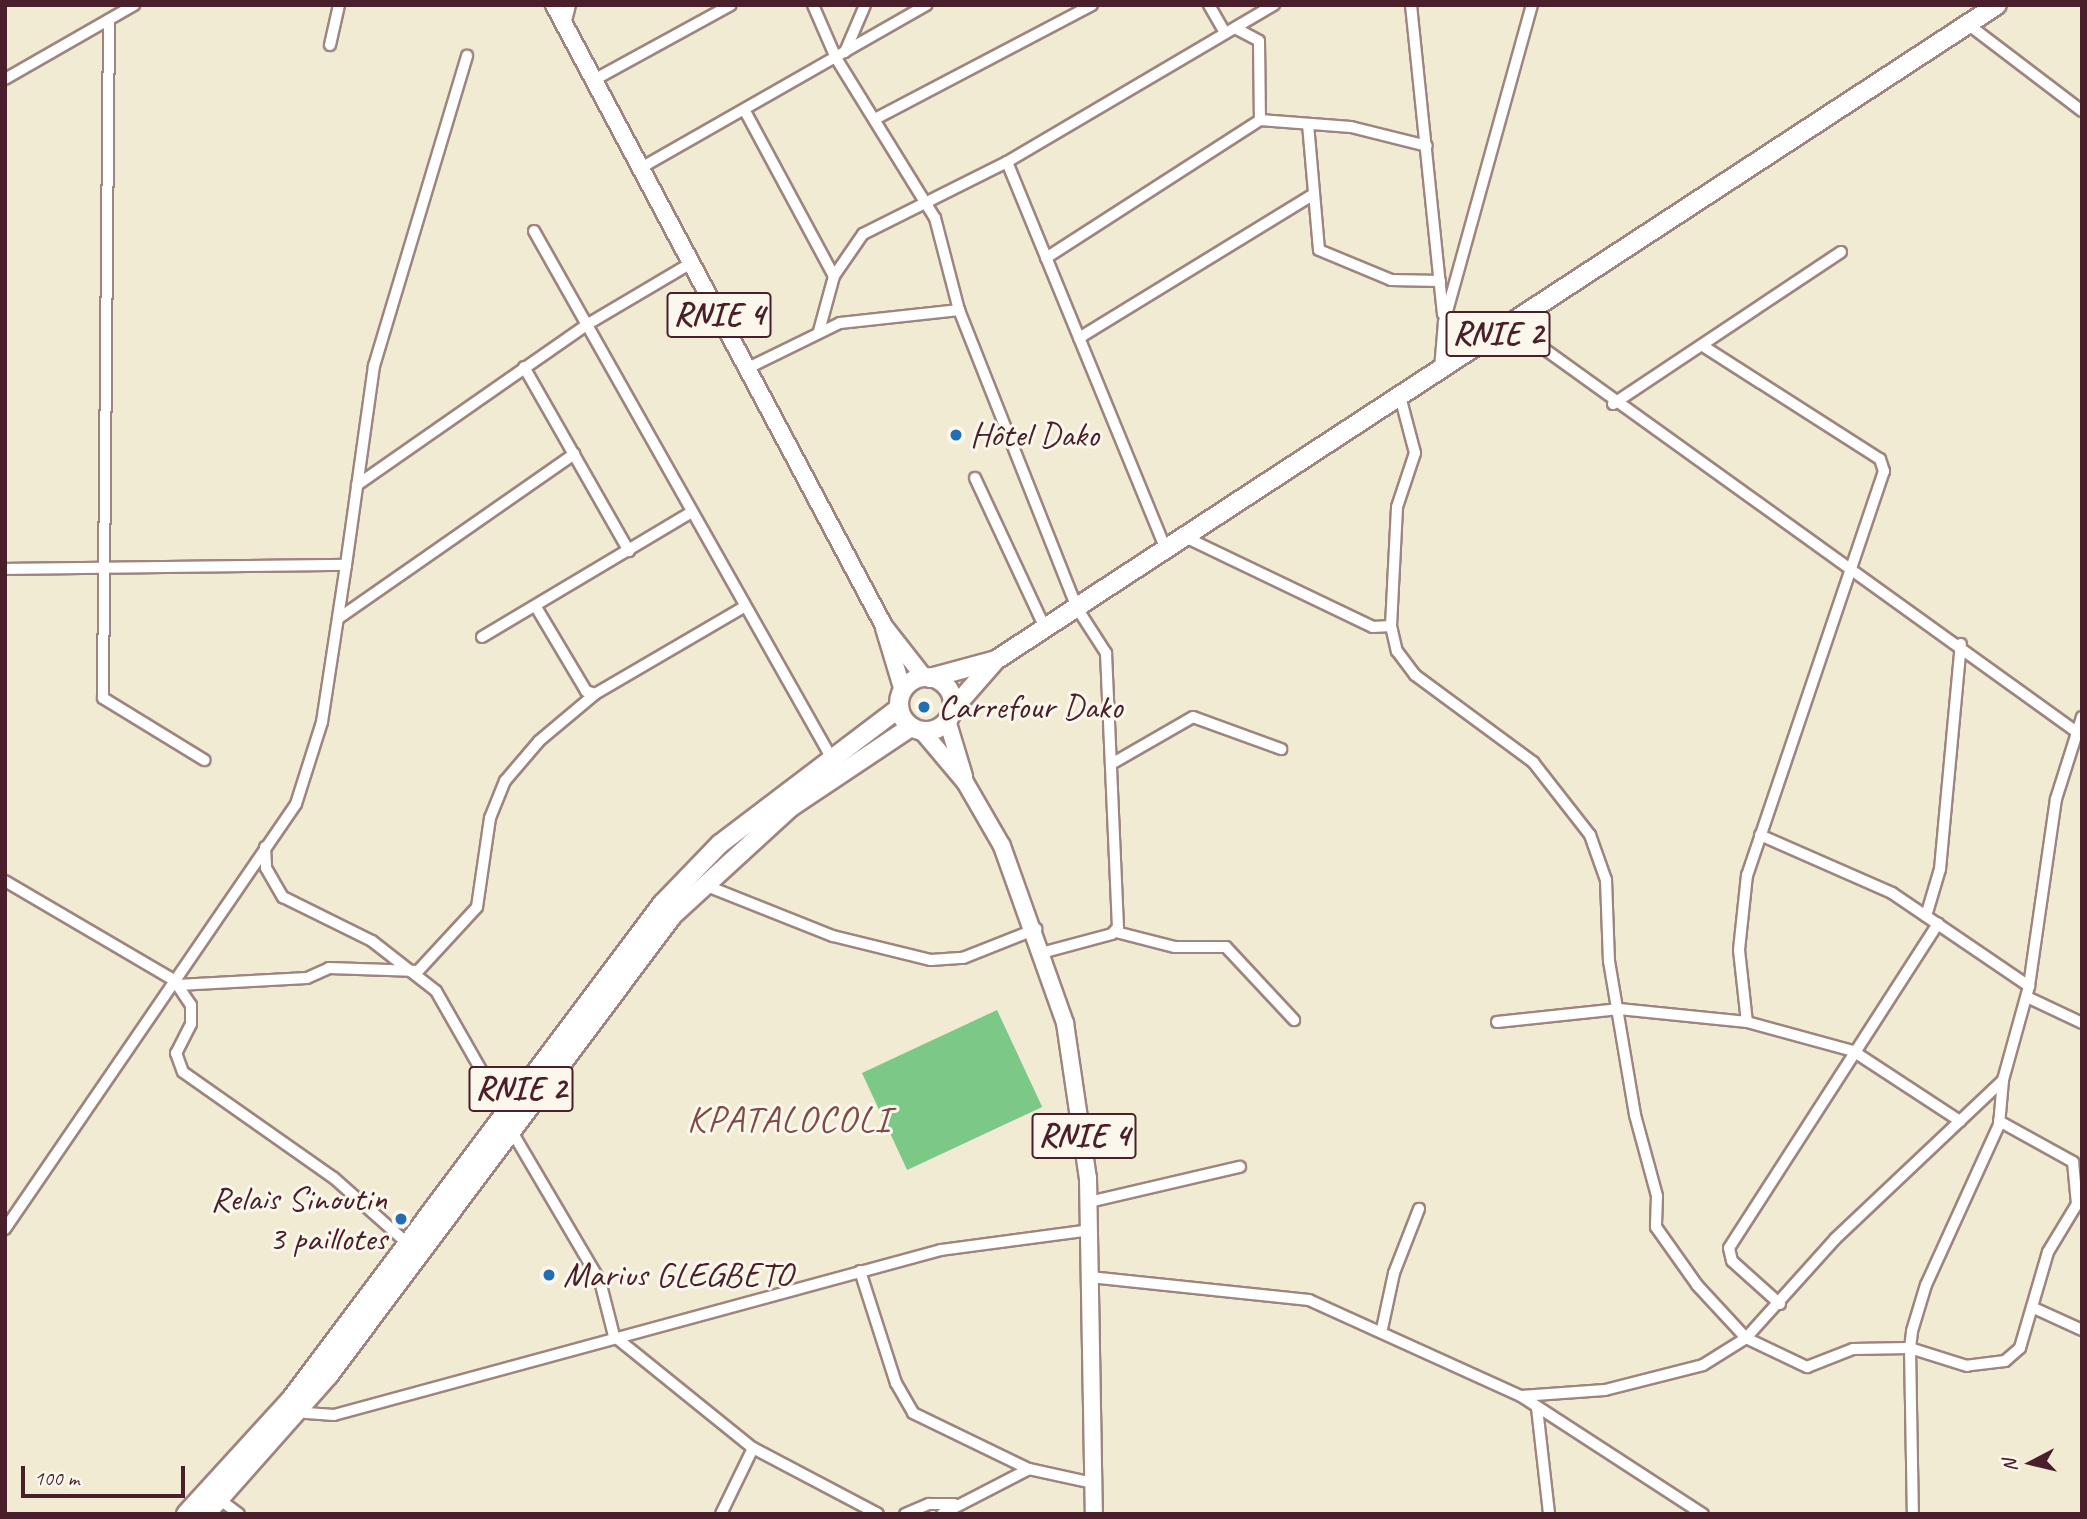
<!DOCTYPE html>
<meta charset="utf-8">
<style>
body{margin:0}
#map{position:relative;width:2087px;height:1519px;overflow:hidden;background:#f2ebd3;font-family:Caveat,sans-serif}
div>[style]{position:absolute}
.green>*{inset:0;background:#7cc886;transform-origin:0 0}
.roads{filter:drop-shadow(2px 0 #9e857f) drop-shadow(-2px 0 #9e857f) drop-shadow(0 2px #9e857f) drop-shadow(0 -2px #9e857f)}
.street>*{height:10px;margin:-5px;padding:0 5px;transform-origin:5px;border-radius:5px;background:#fff}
.primary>*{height:16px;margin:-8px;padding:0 8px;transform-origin:8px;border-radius:8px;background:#fff}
.highway>*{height:18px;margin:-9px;padding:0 9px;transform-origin:9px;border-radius:9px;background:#fff}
.highway>.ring{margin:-9px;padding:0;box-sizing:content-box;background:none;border:18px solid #fff;border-radius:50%}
.dots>*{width:19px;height:19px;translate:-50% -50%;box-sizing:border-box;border:4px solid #fbf7ec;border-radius:50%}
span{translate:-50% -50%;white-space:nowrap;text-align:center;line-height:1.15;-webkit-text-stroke:6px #fbf7ec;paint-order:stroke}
.shield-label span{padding:2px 5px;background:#fbf7ec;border:2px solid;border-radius:5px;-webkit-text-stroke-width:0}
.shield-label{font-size:33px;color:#4a1f2b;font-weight:700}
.poi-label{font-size:35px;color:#4a1f2b}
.left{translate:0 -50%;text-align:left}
.right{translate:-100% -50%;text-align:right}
.neighbourhood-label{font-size:37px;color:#7e4b47;letter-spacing:2px}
.frame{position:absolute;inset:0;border:7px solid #4a1f2b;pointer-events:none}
.north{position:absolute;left:1996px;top:1428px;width:70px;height:70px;-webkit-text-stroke:5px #fbf7ec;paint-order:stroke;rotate:263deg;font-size:19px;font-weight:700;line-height:28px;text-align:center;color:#4a1f2b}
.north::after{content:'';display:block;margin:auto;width:24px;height:32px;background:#4a1f2b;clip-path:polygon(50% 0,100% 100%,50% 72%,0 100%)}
.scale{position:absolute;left:21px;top:1466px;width:164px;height:32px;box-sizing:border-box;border:4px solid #4a1f2b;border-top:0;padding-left:9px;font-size:21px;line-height:24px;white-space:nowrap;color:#4a1f2b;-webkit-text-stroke:5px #fbf7ec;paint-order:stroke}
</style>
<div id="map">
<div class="green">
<i style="left:997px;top:1010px;width:107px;height:149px;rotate:65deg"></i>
</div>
<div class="roads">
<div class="street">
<i style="left:813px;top:5px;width:58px;rotate:66.5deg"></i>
<i style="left:836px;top:58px;width:188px;rotate:58.3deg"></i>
<i style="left:935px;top:218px;width:95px;rotate:75.4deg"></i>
<i style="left:959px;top:310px;width:321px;rotate:68.4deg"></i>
<i style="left:1077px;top:608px;width:54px;rotate:57.2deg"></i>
<i style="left:1106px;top:653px;width:274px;rotate:87.5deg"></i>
<i style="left:1118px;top:927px;width:9px;rotate:131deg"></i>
<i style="left:1112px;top:934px;width:69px;rotate:165deg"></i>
<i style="left:1209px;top:5px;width:32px;rotate:60deg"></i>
<i style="left:1411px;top:5px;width:311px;rotate:84.1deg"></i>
<i style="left:109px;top:20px;width:678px;rotate:90.51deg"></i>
<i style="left:103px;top:698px;width:119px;rotate:31.5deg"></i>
<i style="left:565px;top:25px;width:21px;rotate:-76deg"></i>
<i style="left:1969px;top:25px;width:142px;rotate:37.3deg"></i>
<i style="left:1235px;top:28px;width:27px;rotate:28deg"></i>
<i style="left:1259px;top:41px;width:79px;rotate:89.3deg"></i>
<i style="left:330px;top:45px;width:41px;rotate:-77.3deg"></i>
<i style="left:845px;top:52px;width:51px;rotate:-66.9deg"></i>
<i style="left:5px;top:79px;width:149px;rotate:-29.8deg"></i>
<i style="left:592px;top:81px;width:158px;rotate:-28.7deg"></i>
<i style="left:745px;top:111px;width:187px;rotate:61.7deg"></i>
<i style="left:875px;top:119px;width:245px;rotate:-27.7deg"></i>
<i style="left:1308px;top:124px;width:126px;rotate:85deg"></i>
<i style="left:1319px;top:250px;width:78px;rotate:22.6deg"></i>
<i style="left:1391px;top:280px;width:49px;rotate:1.2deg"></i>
<i style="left:1007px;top:162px;width:419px;rotate:67.7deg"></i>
<i style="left:639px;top:169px;width:331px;rotate:-29.7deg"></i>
<i style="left:534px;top:231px;width:604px;rotate:60.55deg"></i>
<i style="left:1046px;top:258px;width:255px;rotate:-32.8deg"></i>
<i style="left:1260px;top:120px;width:91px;rotate:4.4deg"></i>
<i style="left:1351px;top:127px;width:78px;rotate:14deg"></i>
<i style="left:1511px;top:325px;width:702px;rotate:35.73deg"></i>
<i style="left:819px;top:331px;width:57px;rotate:-74.7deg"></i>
<i style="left:834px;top:276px;width:51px;rotate:-55.4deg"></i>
<i style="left:863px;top:234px;width:161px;rotate:-26.6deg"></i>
<i style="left:1007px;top:162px;width:310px;rotate:-30.5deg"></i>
<i style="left:1079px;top:338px;width:272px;rotate:-31.5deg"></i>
<i style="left:1703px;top:346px;width:210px;rotate:32.6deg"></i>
<i style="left:1880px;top:459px;width:13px;rotate:72deg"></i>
<i style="left:1884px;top:471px;width:427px;rotate:108.7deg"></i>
<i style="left:1747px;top:875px;width:75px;rotate:96.1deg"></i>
<i style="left:1739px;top:950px;width:72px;rotate:83.7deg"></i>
<i style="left:524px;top:367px;width:212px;rotate:60.3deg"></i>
<i style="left:748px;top:368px;width:102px;rotate:-26.1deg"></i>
<i style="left:840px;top:323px;width:120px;rotate:-6.2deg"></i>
<i style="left:1440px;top:369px;width:47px;rotate:-85.1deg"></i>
<i style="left:1444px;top:322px;width:329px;rotate:-74.5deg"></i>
<i style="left:1613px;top:404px;width:274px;rotate:-33.7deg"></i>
<i style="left:975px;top:478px;width:166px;rotate:65deg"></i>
<i style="left:357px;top:485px;width:282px;rotate:-34.9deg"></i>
<i style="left:588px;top:324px;width:120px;rotate:-30.6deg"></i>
<i style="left:1185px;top:537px;width:208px;rotate:25.6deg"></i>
<i style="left:1373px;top:627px;width:18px;rotate:-3deg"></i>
<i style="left:1391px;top:626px;width:119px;rotate:-87.1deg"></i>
<i style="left:1397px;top:507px;width:57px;rotate:-71.6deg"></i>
<i style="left:1415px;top:453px;width:55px;rotate:-104.8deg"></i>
<i style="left:346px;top:565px;width:201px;rotate:-82deg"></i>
<i style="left:374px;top:366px;width:324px;rotate:-73.3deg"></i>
<i style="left:5px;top:569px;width:341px;rotate:-0.7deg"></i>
<i style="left:346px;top:565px;width:159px;rotate:98.7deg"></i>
<i style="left:322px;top:722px;width:86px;rotate:107.6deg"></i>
<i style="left:296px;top:804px;width:515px;rotate:124.4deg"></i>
<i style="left:536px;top:607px;width:98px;rotate:59.2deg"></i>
<i style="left:586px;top:691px;width:9px;rotate:18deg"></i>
<i style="left:595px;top:694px;width:173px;rotate:-30.3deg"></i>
<i style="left:339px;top:618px;width:287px;rotate:-34.9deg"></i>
<i style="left:1391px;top:626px;width:26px;rotate:77deg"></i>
<i style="left:1397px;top:651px;width:30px;rotate:53deg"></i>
<i style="left:1415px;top:675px;width:147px;rotate:36.4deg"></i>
<i style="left:1533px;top:762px;width:93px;rotate:52deg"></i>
<i style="left:1590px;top:835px;width:48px;rotate:70.4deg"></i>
<i style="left:1606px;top:880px;width:81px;rotate:87.9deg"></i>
<i style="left:1609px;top:961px;width:156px;rotate:80.4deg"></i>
<i style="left:1635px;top:1115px;width:84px;rotate:74.8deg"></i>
<i style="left:1657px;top:1196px;width:31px;rotate:92deg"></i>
<i style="left:1656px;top:1227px;width:71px;rotate:54.7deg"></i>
<i style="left:1697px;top:1285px;width:72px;rotate:47.2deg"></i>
<i style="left:1746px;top:1338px;width:68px;rotate:25.4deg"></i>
<i style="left:1807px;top:1367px;width:49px;rotate:-21.4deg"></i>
<i style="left:1853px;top:1349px;width:57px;rotate:-1deg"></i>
<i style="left:1910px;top:1348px;width:166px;rotate:89deg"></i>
<i style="left:482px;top:637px;width:242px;rotate:-30.8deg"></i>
<i style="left:1113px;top:763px;width:92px;rotate:-29.9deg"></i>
<i style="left:1193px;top:717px;width:94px;rotate:20deg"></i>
<i style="left:1760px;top:835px;width:144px;rotate:23.7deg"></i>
<i style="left:1892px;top:893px;width:166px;rotate:34.2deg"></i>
<i style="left:265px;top:847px;width:21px;rotate:87deg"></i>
<i style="left:266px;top:868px;width:34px;rotate:60deg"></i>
<i style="left:283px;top:897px;width:99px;rotate:26.3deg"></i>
<i style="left:372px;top:941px;width:81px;rotate:38deg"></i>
<i style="left:436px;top:991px;width:139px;rotate:60.3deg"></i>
<i style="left:5px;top:881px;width:196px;rotate:30.4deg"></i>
<i style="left:174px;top:980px;width:30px;rotate:56deg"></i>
<i style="left:191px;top:1005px;width:19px;rotate:90deg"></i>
<i style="left:191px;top:1024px;width:33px;rotate:117deg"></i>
<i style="left:176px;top:1053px;width:20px;rotate:70deg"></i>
<i style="left:183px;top:1072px;width:184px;rotate:35.1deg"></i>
<i style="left:334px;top:1178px;width:98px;rotate:41.7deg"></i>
<i style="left:702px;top:884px;width:141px;rotate:21.7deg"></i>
<i style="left:833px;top:936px;width:101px;rotate:13.8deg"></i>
<i style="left:931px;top:960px;width:32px;rotate:-4deg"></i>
<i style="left:963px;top:958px;width:79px;rotate:-21.7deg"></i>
<i style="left:1926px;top:916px;width:49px;rotate:-73.4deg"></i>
<i style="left:1940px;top:869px;width:226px;rotate:-84.7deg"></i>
<i style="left:1116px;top:932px;width:61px;rotate:14.3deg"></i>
<i style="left:1175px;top:947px;width:51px"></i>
<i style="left:1226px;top:947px;width:100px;rotate:47deg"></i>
<i style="left:178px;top:985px;width:129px;rotate:-3.1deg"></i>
<i style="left:307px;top:978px;width:24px;rotate:-24deg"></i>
<i style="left:329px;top:968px;width:89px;rotate:1.9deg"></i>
<i style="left:418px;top:971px;width:87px;rotate:-47.3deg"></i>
<i style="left:477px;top:907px;width:90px;rotate:-81.7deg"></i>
<i style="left:490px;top:818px;width:40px;rotate:-68deg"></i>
<i style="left:505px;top:781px;width:52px;rotate:-49.6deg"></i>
<i style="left:539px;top:741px;width:73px;rotate:-40deg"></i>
<i style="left:2027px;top:997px;width:61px;rotate:25.3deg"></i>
<i style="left:1497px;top:1022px;width:123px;rotate:-6.1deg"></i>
<i style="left:1619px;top:1009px;width:129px;rotate:5.8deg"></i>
<i style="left:1747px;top:1022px;width:110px;rotate:15.3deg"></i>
<i style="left:1853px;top:1051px;width:128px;rotate:33.2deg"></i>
<i style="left:1999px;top:1121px;width:85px;rotate:29deg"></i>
<i style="left:2073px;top:1162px;width:42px;rotate:84.6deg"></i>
<i style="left:2077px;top:1204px;width:56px;rotate:121.1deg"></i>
<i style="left:2048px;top:1252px;width:100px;rotate:106.3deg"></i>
<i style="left:2020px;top:1348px;width:20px;rotate:139deg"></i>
<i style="left:2005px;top:1361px;width:38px;rotate:173deg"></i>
<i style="left:1967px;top:1366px;width:60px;rotate:-162.5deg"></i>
<i style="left:1910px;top:1348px;width:17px;rotate:-83deg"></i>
<i style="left:1912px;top:1331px;width:48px;rotate:-73.1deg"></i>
<i style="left:1926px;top:1285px;width:176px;rotate:-65.5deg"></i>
<i style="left:1999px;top:1125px;width:45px;rotate:-84.9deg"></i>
<i style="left:2003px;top:1080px;width:98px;rotate:-74.5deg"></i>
<i style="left:2029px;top:986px;width:189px;rotate:-81.8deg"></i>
<i style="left:2056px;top:799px;width:86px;rotate:-72.4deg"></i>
<i style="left:511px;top:1130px;width:175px;rotate:59.5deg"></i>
<i style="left:600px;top:1281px;width:57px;rotate:75.7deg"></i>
<i style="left:614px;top:1336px;width:179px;rotate:38.9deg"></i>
<i style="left:753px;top:1448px;width:141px;rotate:27.8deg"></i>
<i style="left:1089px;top:1202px;width:155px;rotate:-13.1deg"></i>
<i style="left:860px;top:1271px;width:118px;rotate:72.2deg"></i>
<i style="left:896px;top:1383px;width:34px;rotate:60deg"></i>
<i style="left:913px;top:1413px;width:129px;rotate:25.8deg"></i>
<i style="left:1029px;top:1469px;width:66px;rotate:12.3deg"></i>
<i style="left:1090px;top:1277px;width:220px;rotate:6deg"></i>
<i style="left:1309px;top:1300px;width:233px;rotate:24.4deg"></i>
<i style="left:1521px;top:1396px;width:84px;rotate:-4.1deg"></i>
<i style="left:1605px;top:1390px;width:101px;rotate:-14.3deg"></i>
<i style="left:1703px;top:1365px;width:51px;rotate:-32.1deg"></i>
<i style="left:1746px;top:1338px;width:133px;rotate:-48deg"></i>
<i style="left:1835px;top:1239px;width:231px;rotate:-43.4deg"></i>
<i style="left:1780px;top:1304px;width:64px;rotate:-138.1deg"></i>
<i style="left:1732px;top:1261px;width:13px;rotate:-103deg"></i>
<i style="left:1729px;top:1248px;width:386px;rotate:-57.2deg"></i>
<i style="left:2036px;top:1309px;width:51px;rotate:24.5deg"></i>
<i style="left:1382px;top:1329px;width:57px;rotate:-77.9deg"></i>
<i style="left:1394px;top:1273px;width:69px;rotate:-68.7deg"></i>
<i style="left:1521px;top:1396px;width:217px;rotate:33deg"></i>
<i style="left:1537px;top:1408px;width:107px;rotate:83.5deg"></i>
<i style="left:293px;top:1412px;width:41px;rotate:4.2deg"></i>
<i style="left:334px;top:1415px;width:629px;rotate:-15.21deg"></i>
<i style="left:941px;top:1250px;width:150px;rotate:-7.6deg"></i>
<i style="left:219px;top:1499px;width:25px;rotate:37deg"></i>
<i style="left:721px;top:1514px;width:73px;rotate:-64.1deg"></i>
<i style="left:905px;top:1514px;width:26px;rotate:-23deg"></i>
<i style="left:929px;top:1504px;width:25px"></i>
<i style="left:942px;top:1514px;width:98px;rotate:-27.3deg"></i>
</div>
<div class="primary">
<i style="left:554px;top:5px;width:703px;rotate:62.01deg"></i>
<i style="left:884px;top:626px;width:65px;rotate:51.9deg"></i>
<i style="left:884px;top:628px;width:66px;rotate:73.2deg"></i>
<i style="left:947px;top:720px;width:59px;rotate:73.1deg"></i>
<i style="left:922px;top:731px;width:67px;rotate:49.9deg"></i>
<i style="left:965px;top:782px;width:74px;rotate:60deg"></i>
<i style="left:1002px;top:846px;width:188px;rotate:70.4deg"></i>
<i style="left:1065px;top:1023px;width:157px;rotate:81.6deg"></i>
<i style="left:1088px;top:1178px;width:336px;rotate:89deg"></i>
</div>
<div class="highway">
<i class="ring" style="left:899px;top:677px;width:36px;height:36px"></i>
<i style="left:930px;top:678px;width:68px;rotate:-15.3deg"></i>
<i style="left:952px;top:710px;width:67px;rotate:-48.7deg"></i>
<i style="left:996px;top:660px;width:1196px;rotate:-33.2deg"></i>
<i style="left:186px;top:1514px;width:156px;rotate:-47.6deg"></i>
<i style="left:291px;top:1399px;width:619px;rotate:-53.15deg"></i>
<i style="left:662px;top:904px;width:83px;rotate:-46deg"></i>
<i style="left:720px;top:844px;width:225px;rotate:-37.2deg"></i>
<i style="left:206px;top:1514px;width:186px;rotate:-48.5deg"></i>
<i style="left:329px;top:1375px;width:574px;rotate:-53.21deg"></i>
<i style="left:673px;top:915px;width:160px;rotate:-42.5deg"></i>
<i style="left:791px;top:807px;width:144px;rotate:-33.7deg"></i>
</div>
</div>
<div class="dots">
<i style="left:956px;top:435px;background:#1f6fb2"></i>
<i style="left:924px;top:707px;background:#1f6fb2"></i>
<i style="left:401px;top:1219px;background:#1f6fb2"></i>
<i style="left:549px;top:1275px;background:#1f6fb2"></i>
</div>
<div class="shield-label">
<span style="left:719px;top:315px">RNIE 4</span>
<span style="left:1498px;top:334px">RNIE 2</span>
<span style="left:521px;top:1089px">RNIE 2</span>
<span style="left:1084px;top:1136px">RNIE 4</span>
</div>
<div class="poi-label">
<span class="left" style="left:970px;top:435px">Hôtel Dako</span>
<span class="left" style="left:938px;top:707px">Carrefour Dako</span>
<span class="right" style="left:387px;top:1219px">Relais Sinoutin<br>3 paillotes</span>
<span class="left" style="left:563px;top:1275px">Marius GLEGBETO</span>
</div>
<div class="neighbourhood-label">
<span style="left:789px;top:1119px">KPATALOCOLI</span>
</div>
<div class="frame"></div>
<div class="north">N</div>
<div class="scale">100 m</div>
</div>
